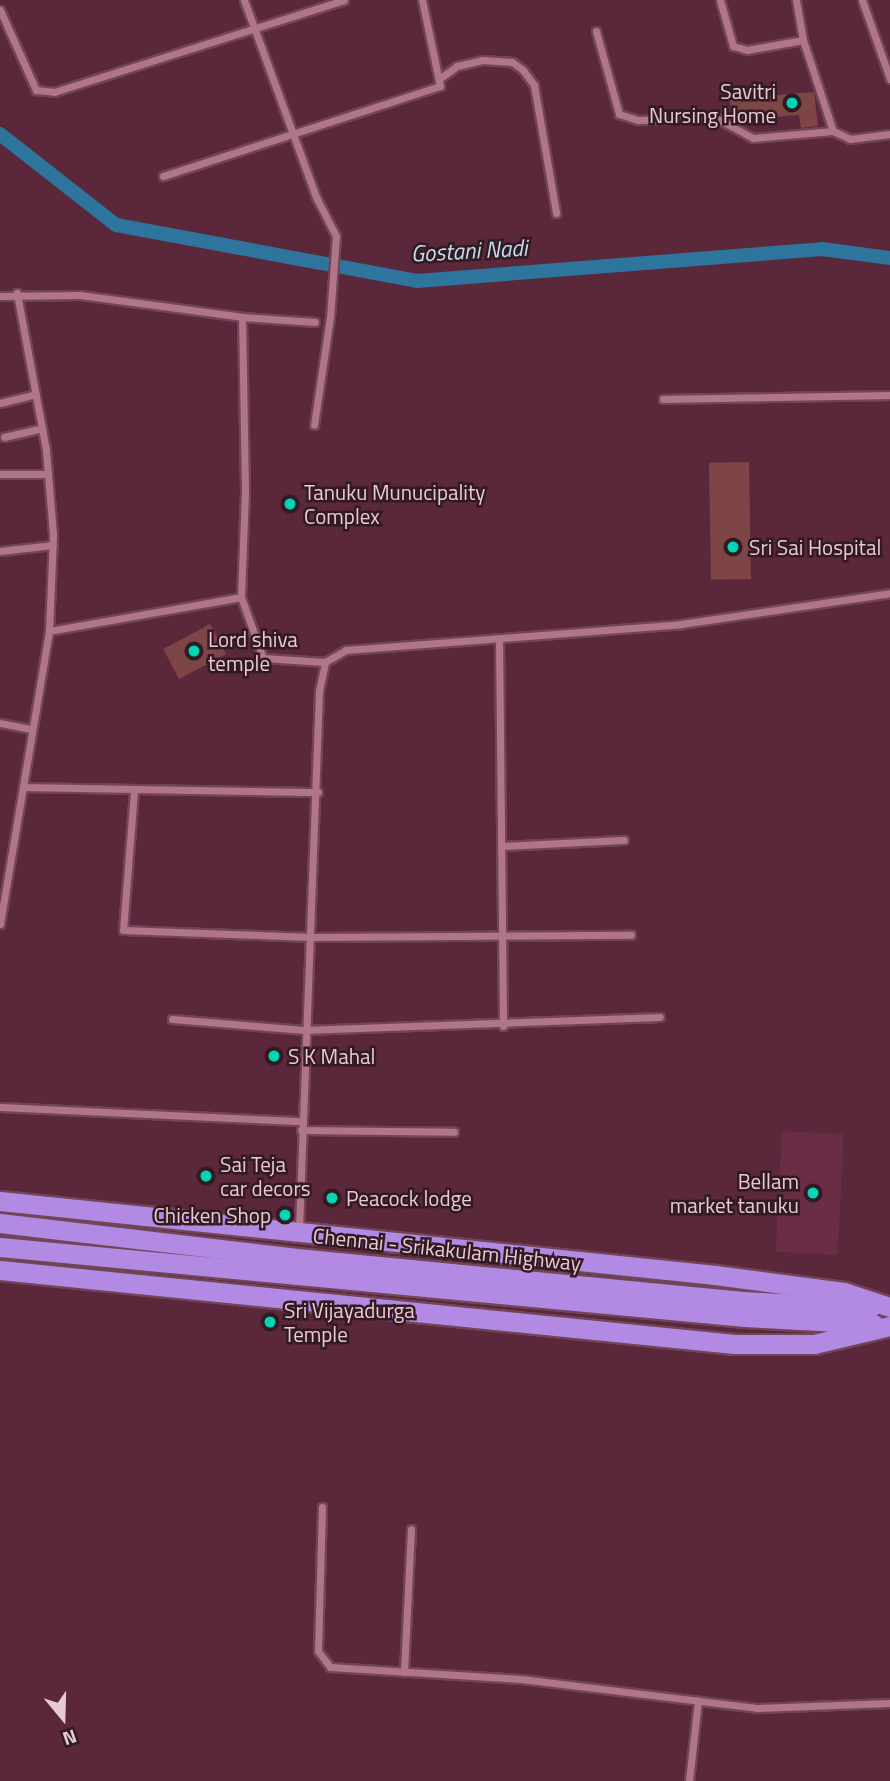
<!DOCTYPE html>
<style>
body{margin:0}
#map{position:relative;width:890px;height:1781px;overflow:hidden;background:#5a273b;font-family:"Titillium Web",sans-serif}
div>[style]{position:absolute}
.built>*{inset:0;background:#692e45;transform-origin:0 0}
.canal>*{height:14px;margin:-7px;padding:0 7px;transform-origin:7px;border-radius:7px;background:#2e759e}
.building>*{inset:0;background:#7e4547;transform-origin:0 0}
.roads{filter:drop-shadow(2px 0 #714557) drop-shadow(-2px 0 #714557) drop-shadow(0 2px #714557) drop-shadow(0 -2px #714557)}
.minor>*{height:7px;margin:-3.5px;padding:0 3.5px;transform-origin:3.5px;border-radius:3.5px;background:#b07589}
.trunk>*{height:19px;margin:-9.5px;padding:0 9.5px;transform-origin:9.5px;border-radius:9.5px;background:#b28ae4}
.dots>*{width:19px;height:19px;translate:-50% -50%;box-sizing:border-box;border:4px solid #311a22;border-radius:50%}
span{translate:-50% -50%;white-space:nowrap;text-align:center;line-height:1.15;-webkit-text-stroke:5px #311a22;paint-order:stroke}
.poi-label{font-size:21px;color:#eac9d3}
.right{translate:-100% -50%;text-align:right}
.left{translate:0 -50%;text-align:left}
.street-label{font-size:21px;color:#eac9d3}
.water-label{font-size:23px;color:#c3ddef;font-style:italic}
.north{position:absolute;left:28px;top:1683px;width:70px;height:70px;-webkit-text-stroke:5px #311a22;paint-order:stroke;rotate:161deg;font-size:19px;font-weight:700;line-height:28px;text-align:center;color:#eac9d3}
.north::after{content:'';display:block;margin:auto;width:24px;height:32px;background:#eac9d3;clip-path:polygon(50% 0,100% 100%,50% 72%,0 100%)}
</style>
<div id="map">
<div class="built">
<i style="left:782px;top:1131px;width:62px;height:121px;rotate:3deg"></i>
</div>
<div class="canal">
<i style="left:0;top:134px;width:147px;rotate:38.1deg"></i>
<i style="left:116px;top:225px;width:306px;rotate:10.5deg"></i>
<i style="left:417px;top:281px;width:406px;rotate:-4.5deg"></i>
<i style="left:822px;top:249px;width:69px;rotate:7.5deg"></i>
</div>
<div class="building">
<i style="clip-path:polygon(814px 92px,818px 126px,801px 128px,799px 115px,732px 120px,730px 99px)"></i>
<i style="left:749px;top:462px;width:117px;height:40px;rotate:89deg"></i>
<i style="left:210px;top:624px;width:34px;height:53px;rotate:62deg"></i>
</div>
<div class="roads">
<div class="minor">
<i style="left:244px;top:0;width:210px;rotate:69.9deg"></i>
<i style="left:316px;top:197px;width:44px;rotate:62.9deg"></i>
<i style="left:336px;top:236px;width:81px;rotate:94.2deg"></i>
<i style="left:330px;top:317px;width:109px;rotate:98.4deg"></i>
<i style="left:720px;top:0;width:48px;rotate:74.2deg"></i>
<i style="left:733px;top:46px;width:15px;rotate:16deg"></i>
<i style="left:747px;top:50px;width:57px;rotate:-10.1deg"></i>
<i style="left:796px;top:0;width:41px;rotate:80.1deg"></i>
<i style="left:803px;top:40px;width:96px;rotate:71.8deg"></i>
<i style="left:833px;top:131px;width:19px;rotate:25deg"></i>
<i style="left:850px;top:139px;width:40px;rotate:-7.1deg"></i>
<i style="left:862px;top:0;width:84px;rotate:70.5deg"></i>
<i style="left:0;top:10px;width:88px;rotate:65.8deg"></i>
<i style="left:36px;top:90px;width:18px;rotate:6deg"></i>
<i style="left:54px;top:92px;width:304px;rotate:-17.6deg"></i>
<i style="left:596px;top:31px;width:86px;rotate:74.5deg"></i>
<i style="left:619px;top:114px;width:20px;rotate:18deg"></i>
<i style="left:638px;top:120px;width:78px;rotate:-1.5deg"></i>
<i style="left:716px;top:118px;width:42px;rotate:28.4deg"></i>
<i style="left:753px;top:138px;width:80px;rotate:-5deg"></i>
<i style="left:439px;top:79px;width:22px;rotate:-36deg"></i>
<i style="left:457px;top:66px;width:26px;rotate:-13deg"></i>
<i style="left:482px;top:60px;width:30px;rotate:4deg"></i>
<i style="left:512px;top:62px;width:14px;rotate:36deg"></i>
<i style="left:523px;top:70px;width:19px;rotate:54deg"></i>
<i style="left:534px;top:85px;width:130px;rotate:80.2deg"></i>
<i style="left:163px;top:176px;width:291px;rotate:-18deg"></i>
<i style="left:440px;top:86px;width:88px;rotate:-101.8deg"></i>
<i style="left:0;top:296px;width:80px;rotate:-0.7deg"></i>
<i style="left:80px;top:295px;width:163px;rotate:7.7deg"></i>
<i style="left:242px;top:317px;width:73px;rotate:3.9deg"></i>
<i style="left:242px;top:317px;width:175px;rotate:89deg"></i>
<i style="left:245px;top:492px;width:105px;rotate:92.2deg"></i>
<i style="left:241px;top:597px;width:65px;rotate:70.2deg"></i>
<i style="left:263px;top:658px;width:62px;rotate:3.7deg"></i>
<i style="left:663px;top:399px;width:227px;rotate:-1deg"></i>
<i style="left:0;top:403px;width:36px;rotate:-14deg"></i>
<i style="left:4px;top:437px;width:39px;rotate:-13deg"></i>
<i style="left:0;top:474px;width:48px"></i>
<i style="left:0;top:551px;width:53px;rotate:-6.5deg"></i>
<i style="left:49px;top:631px;width:195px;rotate:-10deg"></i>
<i style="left:499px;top:639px;width:387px;rotate:89.4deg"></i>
<i style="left:0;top:723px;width:31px;rotate:11deg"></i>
<i style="left:25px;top:787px;width:293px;rotate:1deg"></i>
<i style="left:134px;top:791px;width:139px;rotate:94.5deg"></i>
<i style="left:123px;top:930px;width:189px;rotate:2.1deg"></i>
<i style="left:312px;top:937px;width:319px;rotate:-0.4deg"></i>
<i style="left:501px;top:846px;width:123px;rotate:-2.8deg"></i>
<i style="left:0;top:924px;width:297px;rotate:-80.5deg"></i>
<i style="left:49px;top:631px;width:97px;rotate:-87.6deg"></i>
<i style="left:53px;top:534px;width:84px;rotate:-94.8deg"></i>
<i style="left:46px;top:450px;width:160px;rotate:-100.5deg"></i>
<i style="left:172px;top:1019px;width:132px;rotate:4.8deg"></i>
<i style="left:304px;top:1030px;width:356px;rotate:-2.1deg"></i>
<i style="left:0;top:1107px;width:302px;rotate:2.7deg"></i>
<i style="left:301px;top:1130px;width:153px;rotate:0.7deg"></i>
<i style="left:299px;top:1229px;width:538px;rotate:-87.87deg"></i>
<i style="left:319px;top:691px;width:30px;rotate:-78deg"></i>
<i style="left:325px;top:662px;width:24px;rotate:-30deg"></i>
<i style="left:346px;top:650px;width:336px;rotate:-4.4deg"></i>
<i style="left:681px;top:624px;width:211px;rotate:-8.4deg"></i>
<i style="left:322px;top:1507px;width:144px;rotate:91.6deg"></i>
<i style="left:318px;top:1651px;width:20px;rotate:53deg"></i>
<i style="left:330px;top:1667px;width:191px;rotate:3.6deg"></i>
<i style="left:521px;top:1679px;width:239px;rotate:7deg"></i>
<i style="left:758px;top:1708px;width:132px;rotate:-2.2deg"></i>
<i style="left:404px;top:1672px;width:143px;rotate:-87.2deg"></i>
<i style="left:689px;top:1781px;width:81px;rotate:-83.6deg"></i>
</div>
<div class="trunk">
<i style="left:0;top:1201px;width:719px;rotate:5.91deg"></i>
<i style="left:715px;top:1275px;width:130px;rotate:7.5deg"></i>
<i style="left:844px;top:1292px;width:48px;rotate:18.1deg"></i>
<i style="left:0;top:1223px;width:299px;rotate:6.7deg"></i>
<i style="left:297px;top:1258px;width:448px;rotate:5.5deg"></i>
<i style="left:743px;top:1301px;width:127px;rotate:3.2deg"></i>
<i style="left:0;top:1247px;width:748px;rotate:5.37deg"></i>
<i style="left:745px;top:1317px;width:129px;rotate:3.1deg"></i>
<i style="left:0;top:1270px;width:738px;rotate:5.76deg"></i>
<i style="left:734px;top:1344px;width:80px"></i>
<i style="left:814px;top:1344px;width:78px;rotate:-13.3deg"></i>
</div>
</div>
<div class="dots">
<i style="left:792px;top:103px;background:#00d5b7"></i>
<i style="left:290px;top:504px;background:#00d5b7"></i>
<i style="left:733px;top:547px;background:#00d5b7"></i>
<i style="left:194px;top:651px;background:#00d5b7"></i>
<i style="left:274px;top:1056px;background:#00d5b7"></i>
<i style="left:206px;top:1176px;background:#00d5b7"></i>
<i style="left:813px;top:1193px;background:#00d5b7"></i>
<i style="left:332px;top:1198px;background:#00d5b7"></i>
<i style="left:285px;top:1215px;background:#00d5b7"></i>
<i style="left:270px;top:1322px;background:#00d5b7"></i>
</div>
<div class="poi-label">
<span class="right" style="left:776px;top:103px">Savitri<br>Nursing Home</span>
<span class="left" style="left:304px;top:504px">Tanuku Munucipality<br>Complex</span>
<span class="left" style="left:749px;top:547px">Sri Sai Hospital</span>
<span class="left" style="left:208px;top:651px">Lord shiva<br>temple</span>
<span class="left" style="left:288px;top:1056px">S K Mahal</span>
<span class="left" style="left:220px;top:1176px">Sai Teja<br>car decors</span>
<span class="right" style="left:799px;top:1193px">Bellam<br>market tanuku</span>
<span class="left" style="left:346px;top:1198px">Peacock lodge</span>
<span class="right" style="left:271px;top:1215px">Chicken Shop</span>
<span class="left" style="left:284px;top:1322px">Sri Vijayadurga<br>Temple</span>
</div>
<div class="street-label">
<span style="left:447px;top:1249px;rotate:6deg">Chennai - Srikakulam Highway</span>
</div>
<div class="water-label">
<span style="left:469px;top:251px;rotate:-3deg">Gostani Nadi</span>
</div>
<div class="north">N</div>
</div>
